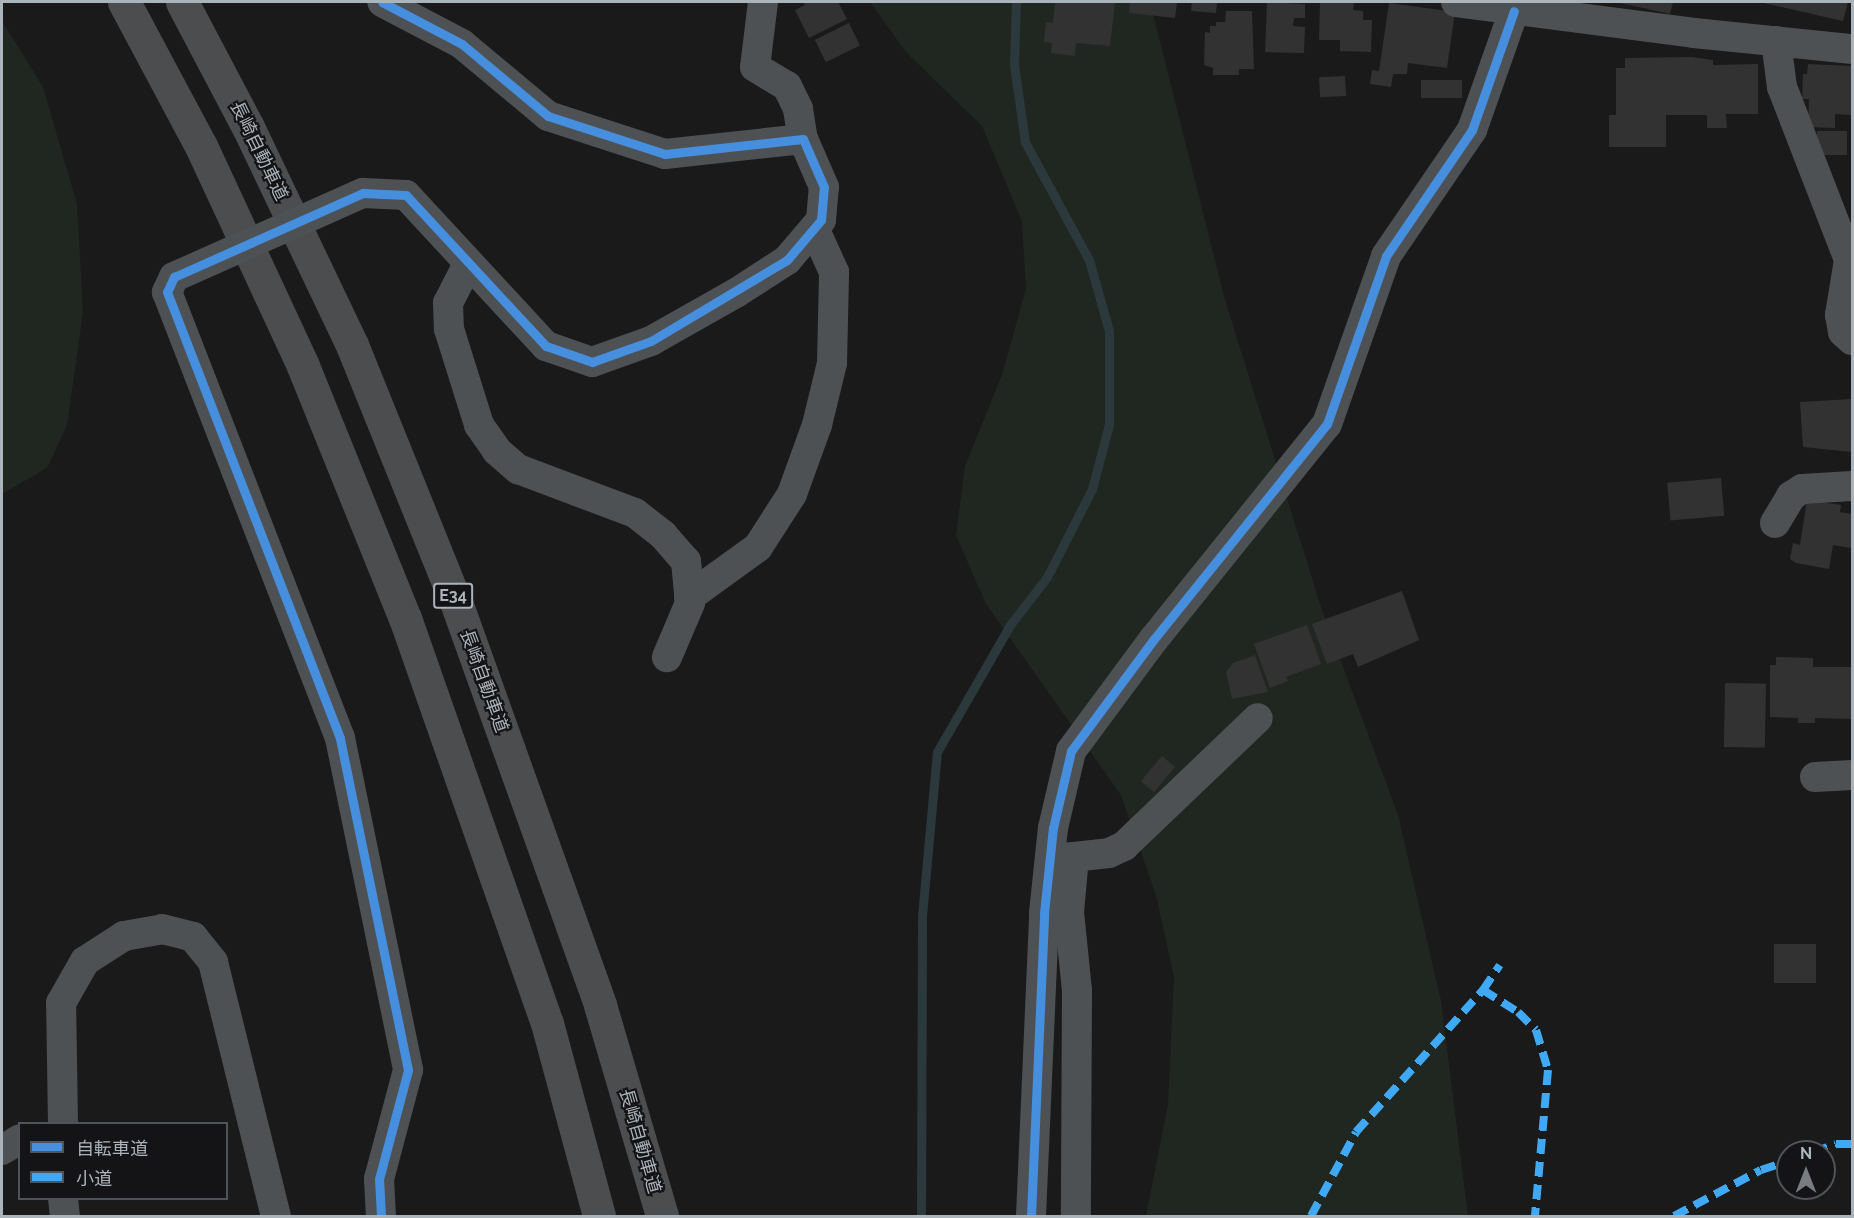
<!DOCTYPE html>
<meta charset="utf-8">
<style>
body{margin:0}
#map{position:relative;width:1854px;height:1218px;overflow:hidden;background:#1a1a1a;font-family:Raleway,"Noto Sans JP",sans-serif}
div>[style]{position:absolute}
.green>*{inset:0;background:#202720}
.stream>*{height:9px;margin:-4.5px;padding:0 4.5px;transform-origin:4.5px;border-radius:4.5px;background:#2c393c}
.building>*{inset:0;background:#323232;transform-origin:0 0}
.minor>*{height:30px;margin:-15px;padding:0 15px;transform-origin:15px;border-radius:15px;background:#4e5153}
.highway>*{height:33px;margin:-16.5px;padding:0 16.5px;transform-origin:16.5px;border-radius:16.5px;background:#4c4d4f}
.minor-bridge>*{height:30px;margin:-15px;padding:0 15px;transform-origin:15px;border-radius:15px;background:#4e5153}
.quiet>*{height:8px;margin-top:-4px;transform-origin:0;background:repeating-linear-gradient(90deg,#3fa9f5 0 15px,transparent 0 23px)}
.cycleway>*{height:9px;margin:-4.5px;padding:0 4.5px;transform-origin:4.5px;border-radius:4.5px;background:#468fdf}
span{translate:-50% -50%;white-space:nowrap;text-align:center;line-height:1.15;-webkit-text-stroke:4.5px #141416;paint-order:stroke}
.shield-label span{padding:2px 4px;background:#141416;border:2px solid;border-radius:4px;-webkit-text-stroke-width:0}
.shield-label{font-size:16px;color:#abb3bb;font-weight:700}
.street-label{font-size:18px;color:#abb3bb}
.frame{position:absolute;inset:0;border:3px solid #abb3bb;pointer-events:none}
.legend{position:absolute;left:18px;top:1122px;width:210px;height:78px;box-sizing:border-box;background:#141416;border:2px solid #505458;margin:0;padding:8px 10px;list-style:none;font-size:18px;color:#abb3bb}
.legend li{display:flex;align-items:center;gap:12px;height:30px}
.legend b{width:30px;border:2px solid #505458}
.north{position:absolute;left:1776px;top:1140px;width:60px;height:60px;box-sizing:border-box;background:#141416;border:2px solid #505458;border-radius:50%;rotate:0deg;font-size:16px;font-weight:700;line-height:24px;text-align:center;color:#abb3bb}
.north::after{content:'';display:block;margin:auto;width:21px;height:27px;background:#787d83;clip-path:polygon(50% 0,100% 100%,50% 72%,0 100%)}
</style>
<div id="map">
<div class="green">
<i style="clip-path:polygon(870px 2px,1150px 2px,1225px 300px,1322px 610px,1398px 815px,1441px 1001px,1468px 1216px,1146px 1216px,1168px 1104px,1174px 977px,1156px 895px,1121px 795px,986px 604px,956px 535px,965px 466px,1002px 375px,1026px 289px,1022px 221px,982px 126px,906px 52px)"></i>
<i style="clip-path:polygon(2px 21px,43px 87px,77px 204px,83px 312px,67px 425px,47px 468px,2px 494px)"></i>
</div>
<div class="stream">
<i style="left:921px;top:1216px;width:300px;rotate:-89.8deg"></i>
<i style="left:922px;top:916px;width:165px;rotate:-84.8deg"></i>
<i style="left:937px;top:752px;width:146px;rotate:-60.1deg"></i>
<i style="left:1010px;top:625px;width:61px;rotate:-52.4deg"></i>
<i style="left:1047px;top:577px;width:99px;rotate:-62.9deg"></i>
<i style="left:1092px;top:489px;width:67px;rotate:-75.3deg"></i>
<i style="left:1109px;top:424px;width:93px;rotate:-90deg"></i>
<i style="left:1109px;top:331px;width:74px;rotate:-105.7deg"></i>
<i style="left:1089px;top:260px;width:134px;rotate:-118.5deg"></i>
<i style="left:1025px;top:142px;width:78px;rotate:-98.1deg"></i>
<i style="left:1014px;top:65px;width:63px;rotate:-88.2deg"></i>
</div>
<div class="building">
<i style="clip-path:polygon(803px 2px,838px 2px,847px 19px,809px 38px,795px 10px,805px 5px)"></i>
<i style="clip-path:polygon(1055px 2px,1115px 2px,1110px 46px,1076px 43px,1075px 56px,1051px 53px,1052px 43px,1044px 42px,1046px 22px,1053px 23px)"></i>
<i style="clip-path:polygon(1130px 2px,1177px 2px,1175px 18px,1129px 13px)"></i>
<i style="clip-path:polygon(1192px 2px,1217px 2px,1216px 13px,1191px 11px)"></i>
<i style="clip-path:polygon(1267px 2px,1305px 4px,1305px 18px,1294px 18px,1293px 26px,1305px 27px,1304px 53px,1265px 52px)"></i>
<i style="clip-path:polygon(1320px 2px,1354px 2px,1353px 10px,1363px 11px,1363px 20px,1372px 20px,1371px 52px,1340px 51px,1340px 40px,1319px 40px)"></i>
<i style="clip-path:polygon(1616px 2px,1673px 2px,1670px 14px)"></i>
<i style="clip-path:polygon(1759px 2px,1848px 2px,1843px 21px)"></i>
<i style="clip-path:polygon(1389px 3px,1455px 12px,1447px 68px,1408px 63px,1407px 74px,1393px 74px,1391px 87px,1370px 84px,1372px 70px,1379px 71px)"></i>
<i style="clip-path:polygon(1226px 11px,1252px 11px,1254px 69px,1239px 69px,1239px 75px,1213px 75px,1213px 68px,1204px 65px,1205px 32px,1210px 33px,1210px 26px,1216px 26px,1216px 22px,1225px 22px)"></i>
<i style="left:849px;top:23px;width:25px;height:38px;rotate:64deg"></i>
<i style="clip-path:polygon(1692px 57px,1713px 60px,1713px 65px,1758px 64px,1758px 114px,1726px 114px,1727px 128px,1707px 128px,1707px 115px,1666px 115px,1666px 147px,1609px 147px,1609px 115px,1616px 115px,1616px 68px,1625px 68px,1625px 58px)"></i>
<i style="clip-path:polygon(1808px 64px,1852px 66px,1852px 115px,1835px 114px,1835px 128px,1808px 127px,1809px 99px,1802px 99px,1803px 74px,1807px 74px)"></i>
<i style="left:1345px;top:76px;width:20px;height:26px;rotate:87deg"></i>
<i style="left:1462px;top:80px;width:18px;height:41px;rotate:90deg"></i>
<i style="left:1847px;top:131px;width:24px;height:30px;rotate:90deg"></i>
<i style="clip-path:polygon(1852px 399px,1852px 452px,1803px 447px,1800px 402px)"></i>
<i style="left:1721px;top:478px;width:38px;height:54px;rotate:85deg"></i>
<i style="clip-path:polygon(1807px 500px,1841px 505px,1840px 512px,1852px 514px,1851px 548px,1833px 545px,1829px 569px,1796px 563px,1790px 559px,1793px 543px,1800px 545px)"></i>
<i style="clip-path:polygon(1402px 591px,1419px 640px,1358px 667px,1353px 654px,1327px 664px,1312px 624px)"></i>
<i style="clip-path:polygon(1307px 625px,1321px 664px,1286px 677px,1288px 681px,1270px 688px,1254px 644px)"></i>
<i style="clip-path:polygon(1255px 655px,1268px 692px,1232px 699px,1226px 672px,1233px 663px)"></i>
<i style="clip-path:polygon(1776px 657px,1813px 658px,1813px 667px,1852px 667px,1852px 719px,1815px 718px,1815px 723px,1798px 723px,1798px 718px,1770px 717px,1770px 665px,1776px 665px)"></i>
<i style="left:1725px;top:683px;width:41px;height:64px;rotate:1deg"></i>
<i style="left:1162px;top:756px;width:17px;height:33px;rotate:40deg"></i>
<i style="left:1774px;top:944px;width:42px;height:39px"></i>
</div>
<div class="minor">
<i style="left:763px;top:2px;width:65px;rotate:97deg"></i>
<i style="left:755px;top:67px;width:37px;rotate:31deg"></i>
<i style="left:787px;top:86px;width:25px;rotate:64deg"></i>
<i style="left:798px;top:109px;width:30px;rotate:81deg"></i>
<i style="left:1456px;top:2px;width:240px;rotate:7.4deg"></i>
<i style="left:1694px;top:33px;width:159px;rotate:5.8deg"></i>
<i style="left:1776px;top:41px;width:46px;rotate:82.6deg"></i>
<i style="left:1782px;top:87px;width:186px;rotate:68.8deg"></i>
<i style="left:1849px;top:260px;width:56px;rotate:99.3deg"></i>
<i style="left:1840px;top:315px;width:17px;rotate:80deg"></i>
<i style="left:1843px;top:332px;width:12px;rotate:42deg"></i>
<i style="left:363px;top:193px;width:43px;rotate:2.7deg"></i>
<i style="left:406px;top:195px;width:206px;rotate:47.2deg"></i>
<i style="left:546px;top:346px;width:49px;rotate:19.2deg"></i>
<i style="left:592px;top:362px;width:63px;rotate:-19.6deg"></i>
<i style="left:651px;top:341px;width:98px;rotate:-29.5deg"></i>
<i style="left:736px;top:293px;width:61px;rotate:-32.9deg"></i>
<i style="left:787px;top:260px;width:52px;rotate:-49.6deg"></i>
<i style="left:821px;top:220px;width:33px;rotate:-85deg"></i>
<i style="left:824px;top:187px;width:52px;rotate:-113.6deg"></i>
<i style="left:803px;top:139px;width:139px;rotate:173.8deg"></i>
<i style="left:665px;top:154px;width:123px;rotate:-162deg"></i>
<i style="left:548px;top:116px;width:112px;rotate:-140.1deg"></i>
<i style="left:462px;top:44px;width:90px;rotate:-152.3deg"></i>
<i style="left:468px;top:264px;width:44px;rotate:117.1deg"></i>
<i style="left:448px;top:303px;width:26px;rotate:88deg"></i>
<i style="left:449px;top:329px;width:101px;rotate:72.6deg"></i>
<i style="left:479px;top:425px;width:32px;rotate:55deg"></i>
<i style="left:497px;top:451px;width:28px;rotate:41deg"></i>
<i style="left:518px;top:469px;width:125px;rotate:20.6deg"></i>
<i style="left:635px;top:513px;width:36px;rotate:38deg"></i>
<i style="left:663px;top:535px;width:35px;rotate:49deg"></i>
<i style="left:686px;top:561px;width:42px;rotate:84.6deg"></i>
<i style="left:690px;top:603px;width:59px;rotate:113.1deg"></i>
<i style="left:174px;top:277px;width:17px;rotate:115deg"></i>
<i style="left:167px;top:292px;width:478px;rotate:68.8deg"></i>
<i style="left:340px;top:738px;width:339px;rotate:78.4deg"></i>
<i style="left:408px;top:1070px;width:113px;rotate:104.9deg"></i>
<i style="left:379px;top:1179px;width:37px;rotate:87deg"></i>
<i style="left:1775px;top:523px;width:31px;rotate:-59deg"></i>
<i style="left:1791px;top:496px;width:13px;rotate:-32deg"></i>
<i style="left:1802px;top:489px;width:50px;rotate:-3.4deg"></i>
<i style="left:689px;top:597px;width:85px;rotate:-35.9deg"></i>
<i style="left:758px;top:547px;width:63px;rotate:-57.3deg"></i>
<i style="left:792px;top:494px;width:73px;rotate:-70.1deg"></i>
<i style="left:817px;top:425px;width:64px;rotate:-76.4deg"></i>
<i style="left:832px;top:363px;width:91px;rotate:-88.7deg"></i>
<i style="left:834px;top:272px;width:48px;rotate:-114.4deg"></i>
<i style="left:1815px;top:777px;width:37px;rotate:-3deg"></i>
<i style="left:1074px;top:857px;width:55px;rotate:95.2deg"></i>
<i style="left:1069px;top:912px;width:79px;rotate:84.2deg"></i>
<i style="left:1077px;top:991px;width:225px;rotate:90.3deg"></i>
<i style="left:1055px;top:859px;width:54px;rotate:-6.3deg"></i>
<i style="left:1109px;top:853px;width:17px;rotate:-25deg"></i>
<i style="left:1124px;top:846px;width:185px;rotate:-43.7deg"></i>
<i style="left:63px;top:1124px;width:121px;rotate:-90.9deg"></i>
<i style="left:61px;top:1003px;width:48px;rotate:-60.3deg"></i>
<i style="left:85px;top:961px;width:46px;rotate:-32.7deg"></i>
<i style="left:124px;top:936px;width:39px;rotate:-10deg"></i>
<i style="left:162px;top:929px;width:32px;rotate:14deg"></i>
<i style="left:193px;top:937px;width:32px;rotate:51deg"></i>
<i style="left:213px;top:962px;width:262px;rotate:76.1deg"></i>
<i style="left:2px;top:1150px;width:21px;rotate:-31deg"></i>
<i style="left:63px;top:1198px;width:18px;rotate:84deg"></i>
<i style="left:1031px;top:1216px;width:303px;rotate:-87.5deg"></i>
<i style="left:1044px;top:913px;width:85px;rotate:-84deg"></i>
<i style="left:1053px;top:828px;width:79px;rotate:-76.8deg"></i>
<i style="left:1071px;top:751px;width:139px;rotate:-53.5deg"></i>
<i style="left:1154px;top:639px;width:276px;rotate:-51.2deg"></i>
<i style="left:1327px;top:424px;width:178px;rotate:-70.6deg"></i>
<i style="left:1386px;top:256px;width:153px;rotate:-55.7deg"></i>
<i style="left:1472px;top:130px;width:126px;rotate:-70.6deg"></i>
</div>
<div class="highway">
<i style="left:124px;top:2px;width:163px;rotate:61.9deg"></i>
<i style="left:201px;top:146px;width:242px;rotate:65.1deg"></i>
<i style="left:303px;top:366px;width:272px;rotate:68deg"></i>
<i style="left:405px;top:618px;width:429px;rotate:70.7deg"></i>
<i style="left:547px;top:1023px;width:200px;rotate:74.9deg"></i>
<i style="left:182px;top:2px;width:141px;rotate:62.2deg"></i>
<i style="left:248px;top:127px;width:242px;rotate:64.5deg"></i>
<i style="left:352px;top:345px;width:277px;rotate:68deg"></i>
<i style="left:456px;top:602px;width:428px;rotate:70.3deg"></i>
<i style="left:600px;top:1005px;width:220px;rotate:73.6deg"></i>
</div>
<div class="minor-bridge">
<i style="left:174px;top:277px;width:207px;rotate:-24deg"></i>
</div>
<div class="quiet">
<i style="left:1483px;top:990px;width:41px;rotate:32.2deg"></i>
<i style="left:1518px;top:1012px;width:25px;rotate:45deg"></i>
<i style="left:1536px;top:1030px;width:42px;rotate:73.3deg"></i>
<i style="left:1548px;top:1070px;width:147px;rotate:95.1deg"></i>
<i style="left:1813px;top:1152px;width:24px;rotate:-19deg"></i>
<i style="left:1836px;top:1144px;width:16px"></i>
<i style="left:1311px;top:1216px;width:95px;rotate:-61.8deg"></i>
<i style="left:1356px;top:1132px;width:191px;rotate:-48.2deg"></i>
<i style="left:1483px;top:990px;width:30px;rotate:-56deg"></i>
<i style="left:1674px;top:1216px;width:98px;rotate:-27.9deg"></i>
<i style="left:1761px;top:1170px;width:28px;rotate:-18deg"></i>
</div>
<div class="cycleway">
<i style="left:381px;top:1216px;width:37px;rotate:-93deg"></i>
<i style="left:379px;top:1179px;width:113px;rotate:-75.1deg"></i>
<i style="left:408px;top:1070px;width:339px;rotate:-101.6deg"></i>
<i style="left:340px;top:738px;width:478px;rotate:-111.2deg"></i>
<i style="left:167px;top:292px;width:17px;rotate:-65deg"></i>
<i style="left:174px;top:277px;width:207px;rotate:-24deg"></i>
<i style="left:363px;top:193px;width:43px;rotate:2.7deg"></i>
<i style="left:406px;top:195px;width:206px;rotate:47.2deg"></i>
<i style="left:546px;top:346px;width:49px;rotate:19.2deg"></i>
<i style="left:592px;top:362px;width:63px;rotate:-19.6deg"></i>
<i style="left:651px;top:341px;width:158px;rotate:-30.8deg"></i>
<i style="left:787px;top:260px;width:52px;rotate:-49.6deg"></i>
<i style="left:821px;top:220px;width:33px;rotate:-85deg"></i>
<i style="left:824px;top:187px;width:52px;rotate:-113.6deg"></i>
<i style="left:803px;top:139px;width:139px;rotate:173.8deg"></i>
<i style="left:665px;top:154px;width:123px;rotate:-162deg"></i>
<i style="left:548px;top:116px;width:112px;rotate:-140.1deg"></i>
<i style="left:462px;top:44px;width:90px;rotate:-152.3deg"></i>
<i style="left:1031px;top:1216px;width:303px;rotate:-87.5deg"></i>
<i style="left:1044px;top:913px;width:85px;rotate:-84deg"></i>
<i style="left:1053px;top:828px;width:79px;rotate:-76.8deg"></i>
<i style="left:1071px;top:751px;width:139px;rotate:-53.5deg"></i>
<i style="left:1154px;top:639px;width:276px;rotate:-51.2deg"></i>
<i style="left:1327px;top:424px;width:178px;rotate:-70.6deg"></i>
<i style="left:1386px;top:256px;width:153px;rotate:-55.7deg"></i>
<i style="left:1472px;top:130px;width:126px;rotate:-70.6deg"></i>
</div>
<div class="shield-label">
<span style="left:453px;top:596px">E34</span>
</div>
<div class="street-label">
<span style="left:259px;top:151px;rotate:64deg">長崎自動車道</span>
<span style="left:484px;top:681px;rotate:70deg">長崎自動車道</span>
<span style="left:640px;top:1141px;rotate:74deg">長崎自動車道</span>
</div>
<div class="frame"></div>
<ul class="legend">
<li><b style="height:8px;background:#468fdf"></b>自転車道</li>
<li><b style="height:8px;background:#3fa9f5"></b>小道</li>
</ul>
<div class="north">N</div>
</div>
